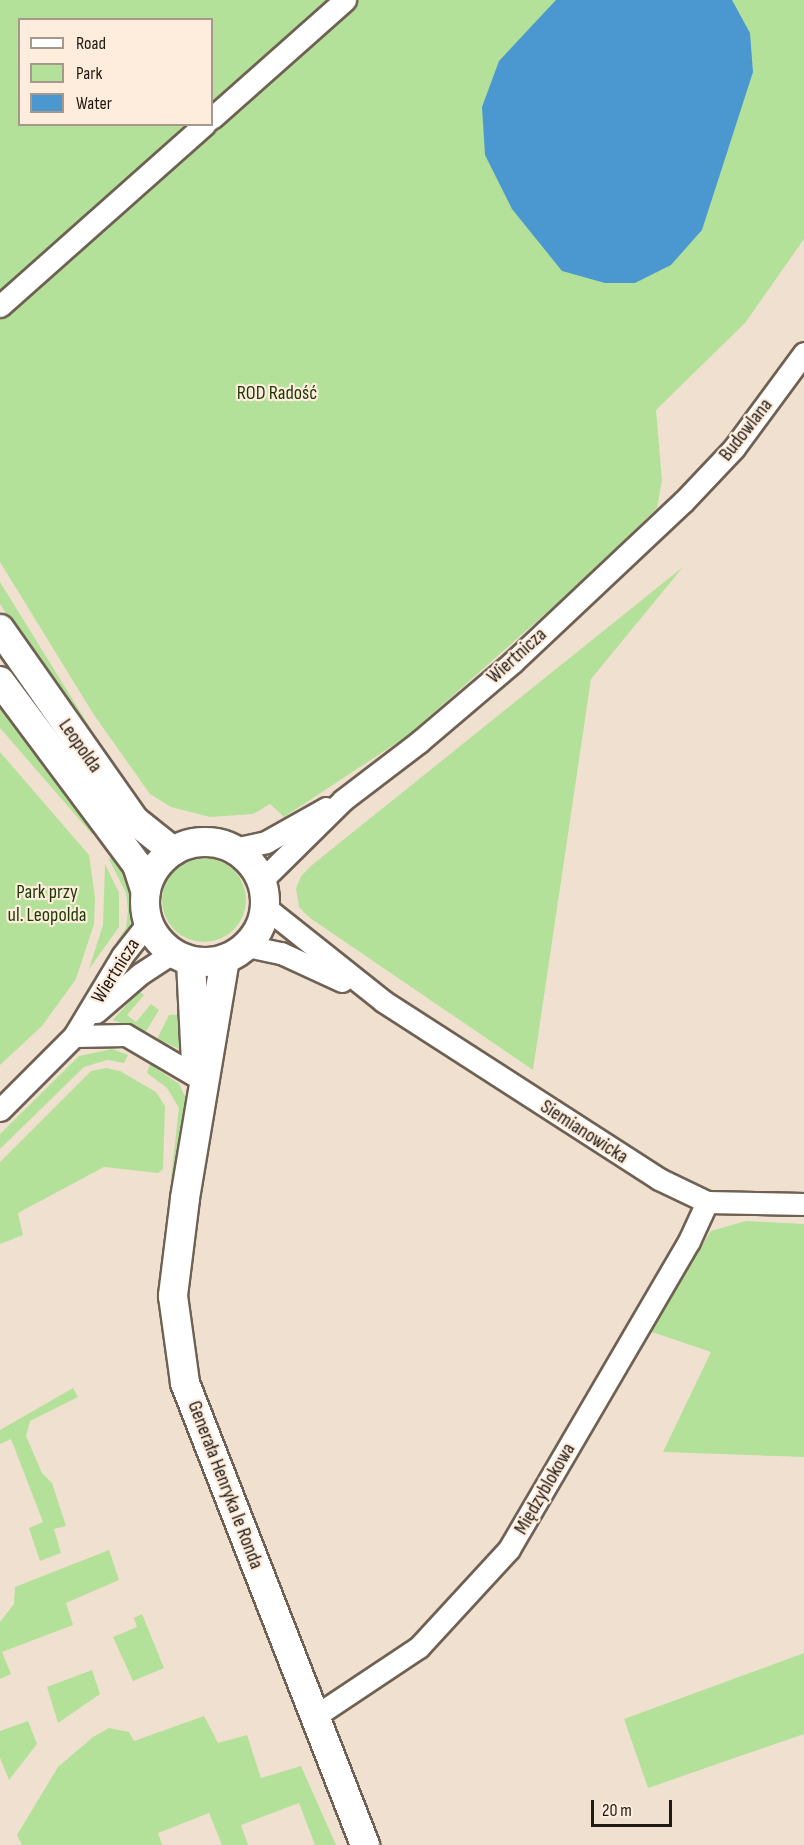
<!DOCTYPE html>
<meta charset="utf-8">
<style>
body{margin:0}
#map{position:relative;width:804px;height:1845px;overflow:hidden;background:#f0e0d0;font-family:"Sofia Sans Condensed",sans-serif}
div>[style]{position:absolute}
.green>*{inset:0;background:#b4e199}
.round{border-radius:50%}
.water>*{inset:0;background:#4b98d0}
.roads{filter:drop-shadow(2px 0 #6f6153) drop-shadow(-2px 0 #6f6153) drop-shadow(0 2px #6f6153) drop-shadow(0 -2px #6f6153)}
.street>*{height:21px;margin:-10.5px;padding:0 10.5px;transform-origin:10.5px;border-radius:10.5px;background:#fff}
.secondary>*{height:28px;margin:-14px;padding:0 14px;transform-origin:14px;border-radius:14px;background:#fff}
.secondary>.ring{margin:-14px;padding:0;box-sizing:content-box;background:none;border:28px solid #fff;border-radius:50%}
span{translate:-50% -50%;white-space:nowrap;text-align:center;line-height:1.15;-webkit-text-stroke:4.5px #feeddd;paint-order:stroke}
.park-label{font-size:20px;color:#1d3a04}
.street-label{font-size:20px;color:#1f1a14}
.legend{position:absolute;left:18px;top:18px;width:195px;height:108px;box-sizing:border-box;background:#feeddd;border:2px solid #a5998d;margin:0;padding:8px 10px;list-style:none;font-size:18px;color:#1f1a14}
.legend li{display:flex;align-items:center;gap:12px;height:30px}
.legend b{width:30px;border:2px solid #a5998d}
.scale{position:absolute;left:591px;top:1800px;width:81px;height:27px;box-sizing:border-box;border:3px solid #1f1a14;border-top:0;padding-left:8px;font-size:18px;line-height:21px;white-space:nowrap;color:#1f1a14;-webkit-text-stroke:4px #feeddd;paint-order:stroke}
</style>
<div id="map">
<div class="green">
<i style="clip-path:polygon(evenodd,0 0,804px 0,804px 239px,745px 323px,656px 410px,662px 480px,657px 508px,580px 583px,407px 736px,284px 817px,270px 804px,253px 814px,210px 817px,171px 807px,150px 794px,94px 715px,0 562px,0 0,20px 20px,212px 20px,212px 124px,20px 124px,20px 20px)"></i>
<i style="clip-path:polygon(683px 567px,591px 679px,533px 1070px,310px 918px,299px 907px,296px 889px,301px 876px,312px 865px)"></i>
<i style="clip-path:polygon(0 582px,94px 734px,136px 795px,130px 800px,69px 715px,0 604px)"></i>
<i style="clip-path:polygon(0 697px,99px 827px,92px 834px,0 728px)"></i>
<i style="clip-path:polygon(0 752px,89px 855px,95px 897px,94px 924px,76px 979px,42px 1026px,0 1065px)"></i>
<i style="clip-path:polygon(116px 853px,130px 883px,133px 906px,129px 933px,120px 944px,117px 941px,126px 928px,128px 910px,126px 893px,109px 859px)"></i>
<i class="round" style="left:162px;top:858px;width:84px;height:84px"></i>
<i style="clip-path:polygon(105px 864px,119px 893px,119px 927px,89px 969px,103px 925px)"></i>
<i style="clip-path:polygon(139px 991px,144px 995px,127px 1015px,136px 1022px,151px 1004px,159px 1010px,145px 1033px,113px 1020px)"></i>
<i style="clip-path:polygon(188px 1014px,188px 1053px,157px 1039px,169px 1015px)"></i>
<i style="clip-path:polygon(112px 1049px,128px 1055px,124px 1063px,107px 1060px,84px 1067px,0 1149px,0 1134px,79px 1056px)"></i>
<i style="clip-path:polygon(150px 1064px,179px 1084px,188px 1102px,175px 1190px,171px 1178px,179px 1108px,167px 1088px,147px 1073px)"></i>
<i style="clip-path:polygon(106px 1068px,120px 1071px,156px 1092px,165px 1106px,163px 1169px,158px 1173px,104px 1167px,18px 1213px,23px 1235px,0 1244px,0 1162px,91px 1071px)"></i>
<i style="clip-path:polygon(746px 1221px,804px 1224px,804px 1457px,663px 1452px,711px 1352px,649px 1331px,711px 1231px)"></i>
<i style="clip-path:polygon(73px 1388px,78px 1397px,30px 1421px,26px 1436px,42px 1473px,52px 1483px,66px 1526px,54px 1529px,61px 1553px,40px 1561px,29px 1528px,43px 1522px,11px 1439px,0 1444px,0 1430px)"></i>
<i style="clip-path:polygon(109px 1550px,119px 1580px,66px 1603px,73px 1625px,2px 1652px,11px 1674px,0 1679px,0 1622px,14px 1604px,15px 1587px)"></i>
<i style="clip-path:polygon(142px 1614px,164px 1668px,133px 1681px,113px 1637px,137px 1627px,134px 1618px)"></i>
<i style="clip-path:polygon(804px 1653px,804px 1734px,648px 1788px,624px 1719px)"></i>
<i style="clip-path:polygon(92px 1670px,100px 1694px,58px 1723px,47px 1687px)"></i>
<i style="clip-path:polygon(204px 1716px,218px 1743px,247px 1735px,261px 1778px,301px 1766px,336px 1845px,315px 1845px,299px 1803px,241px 1825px,248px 1845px,222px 1845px,209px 1813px,158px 1833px,162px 1845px,22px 1845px,17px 1835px,58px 1767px,93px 1737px,109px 1728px,129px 1732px,134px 1741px)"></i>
<i style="clip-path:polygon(28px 1721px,37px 1744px,9px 1780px,0 1758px,0 1731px)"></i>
</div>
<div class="water">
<i style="clip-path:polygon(556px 0,732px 0,750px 33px,753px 72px,702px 230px,671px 265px,635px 283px,605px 283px,562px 271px,512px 209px,485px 155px,482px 107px,499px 61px)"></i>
</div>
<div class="roads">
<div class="street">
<i style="left:212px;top:118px;width:178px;rotate:-41.6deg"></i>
<i style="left:0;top:306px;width:274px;rotate:-41.6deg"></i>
<i style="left:234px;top:849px;width:33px;rotate:-12deg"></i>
<i style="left:266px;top:842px;width:69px;rotate:-29.5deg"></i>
<i style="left:261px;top:881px;width:115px;rotate:-44.6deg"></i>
<i style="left:343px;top:800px;width:96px;rotate:-37.3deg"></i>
<i style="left:419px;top:742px;width:123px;rotate:-40.4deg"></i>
<i style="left:513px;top:662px;width:233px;rotate:-43.3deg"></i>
<i style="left:683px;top:502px;width:74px;rotate:-46.6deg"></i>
<i style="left:734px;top:448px;width:118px;rotate:-53.6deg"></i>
<i style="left:265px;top:907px;width:151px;rotate:38.5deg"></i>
<i style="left:383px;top:1001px;width:328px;rotate:32.8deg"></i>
<i style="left:659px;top:1179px;width:53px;rotate:25.6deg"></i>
<i style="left:707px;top:1202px;width:97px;rotate:1.2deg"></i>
<i style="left:247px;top:946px;width:35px;rotate:12deg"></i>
<i style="left:281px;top:953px;width:67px;rotate:24.7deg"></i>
<i style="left:96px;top:1012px;width:58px;rotate:-40.8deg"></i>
<i style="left:140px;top:974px;width:38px;rotate:-33deg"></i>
<i style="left:74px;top:1036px;width:52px;rotate:-1.1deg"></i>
<i style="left:126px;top:1035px;width:81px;rotate:30.4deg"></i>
<i style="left:0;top:1110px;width:105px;rotate:-45deg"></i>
<i style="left:74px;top:1036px;width:93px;rotate:-59deg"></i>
<i style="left:122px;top:956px;width:42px;rotate:-51.8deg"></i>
<i style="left:314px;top:1717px;width:126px;rotate:-33.7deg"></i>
<i style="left:419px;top:1647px;width:133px;rotate:-47.4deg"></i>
<i style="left:509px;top:1549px;width:357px;rotate:-59.7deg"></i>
<i style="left:689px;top:1241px;width:43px;rotate:-65.2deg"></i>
</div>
<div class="secondary">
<i style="left:0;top:629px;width:233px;rotate:54.9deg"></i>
<i style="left:134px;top:820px;width:50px;rotate:38.5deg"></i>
<i style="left:0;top:681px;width:229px;rotate:53.3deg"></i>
<i style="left:137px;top:865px;width:28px;rotate:72deg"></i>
<i class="ring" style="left:145px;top:842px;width:92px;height:92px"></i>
<i style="left:225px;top:959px;width:243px;rotate:99.5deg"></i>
<i style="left:185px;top:1199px;width:98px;rotate:97.1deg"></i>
<i style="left:173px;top:1296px;width:88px;rotate:82.1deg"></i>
<i style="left:185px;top:1383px;width:496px;rotate:68.7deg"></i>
<i style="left:191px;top:961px;width:104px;rotate:87.2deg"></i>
</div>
</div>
<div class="park-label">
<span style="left:277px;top:393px">ROD Radość</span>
<span style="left:47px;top:904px">Park przy<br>ul. Leopolda</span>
</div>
<div class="street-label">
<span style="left:746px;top:430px;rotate:-52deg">Budowlana</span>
<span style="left:517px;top:656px;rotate:-42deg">Wiertnicza</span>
<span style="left:80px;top:746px;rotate:55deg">Leopolda</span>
<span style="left:116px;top:971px;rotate:-58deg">Wiertnicza</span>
<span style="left:584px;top:1132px;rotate:33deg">Siemianowicka</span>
<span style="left:225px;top:1485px;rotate:69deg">Generała Henryka le Ronda</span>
<span style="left:545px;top:1489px;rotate:-60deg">Międzyblokowa</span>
</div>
<ul class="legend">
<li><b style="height:8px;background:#fff"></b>Road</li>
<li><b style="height:16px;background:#b4e199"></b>Park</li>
<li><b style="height:16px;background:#4b98d0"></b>Water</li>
</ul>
<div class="scale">20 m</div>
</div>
